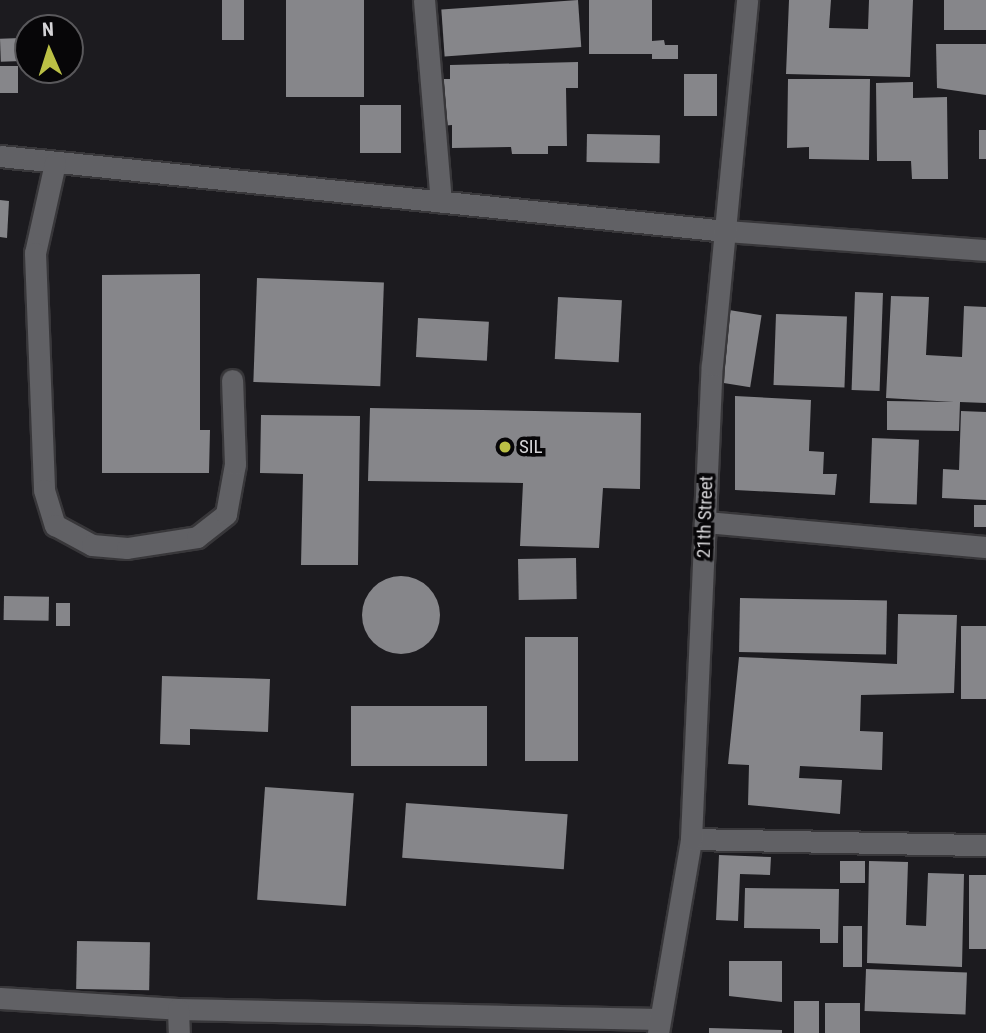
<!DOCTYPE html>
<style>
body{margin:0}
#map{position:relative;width:986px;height:1033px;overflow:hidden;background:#1c1b1f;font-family:"Roboto Condensed",sans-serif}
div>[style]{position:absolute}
.building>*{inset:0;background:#86868a;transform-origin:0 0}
.round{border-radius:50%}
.roads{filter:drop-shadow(2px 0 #38373a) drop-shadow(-2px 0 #38373a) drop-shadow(0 2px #38373a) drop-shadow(0 -2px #38373a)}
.street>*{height:21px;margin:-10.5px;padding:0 10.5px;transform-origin:10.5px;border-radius:10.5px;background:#616165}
.dots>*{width:19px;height:19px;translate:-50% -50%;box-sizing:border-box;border:4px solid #070608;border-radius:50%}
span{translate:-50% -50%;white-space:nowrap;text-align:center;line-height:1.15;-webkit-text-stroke:7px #070608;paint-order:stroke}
.poi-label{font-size:19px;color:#d5d4d7}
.left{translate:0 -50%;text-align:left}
.street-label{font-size:19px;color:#d5d4d7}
.north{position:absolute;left:14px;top:14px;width:70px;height:70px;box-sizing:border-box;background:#070608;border:2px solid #59585b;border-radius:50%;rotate:357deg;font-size:19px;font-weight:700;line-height:28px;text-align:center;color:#d5d4d7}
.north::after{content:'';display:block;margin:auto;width:24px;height:32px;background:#bbc045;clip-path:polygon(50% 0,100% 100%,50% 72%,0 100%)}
</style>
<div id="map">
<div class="building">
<i style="left:222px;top:0;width:22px;height:40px"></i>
<i style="left:286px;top:0;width:78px;height:97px"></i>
<i style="left:578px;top:0;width:47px;height:137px;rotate:86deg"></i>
<i style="left:589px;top:0;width:63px;height:54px"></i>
<i style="clip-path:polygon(789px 0,831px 0,829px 28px,868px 29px,869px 0,913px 0,910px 77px,786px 74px)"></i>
<i style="left:944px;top:0;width:42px;height:30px"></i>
<i style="left:21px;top:38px;width:23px;height:21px;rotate:88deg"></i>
<i style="clip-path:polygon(664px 40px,665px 45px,678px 45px,678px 59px,652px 59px,652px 41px)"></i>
<i style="clip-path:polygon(936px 44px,986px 44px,986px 95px,937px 88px)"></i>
<i style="clip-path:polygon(578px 62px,578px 88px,566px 88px,567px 146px,548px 146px,548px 154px,512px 154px,511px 147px,452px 148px,452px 125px,440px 126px,439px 79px,450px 79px,450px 65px)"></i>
<i style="left:0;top:66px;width:18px;height:27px"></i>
<i style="left:684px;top:74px;width:33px;height:42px"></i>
<i style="clip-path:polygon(788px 79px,870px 79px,869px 160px,809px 159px,809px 147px,787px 148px)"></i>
<i style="clip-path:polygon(913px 82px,913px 98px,947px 97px,948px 179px,912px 179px,911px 161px,877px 161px,876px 83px)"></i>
<i style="left:360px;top:105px;width:41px;height:48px"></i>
<i style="left:979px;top:130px;width:7px;height:29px"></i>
<i style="left:587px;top:134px;width:73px;height:28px;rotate:1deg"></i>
<i style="clip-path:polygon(0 200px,9px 201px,7px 238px,0 237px)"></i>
<i style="clip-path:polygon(200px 274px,200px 430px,210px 430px,209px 473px,102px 473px,102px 275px)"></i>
<i style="left:257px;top:278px;width:127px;height:104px;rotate:2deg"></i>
<i style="left:855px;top:292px;width:28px;height:98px;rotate:2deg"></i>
<i style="clip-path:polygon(891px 296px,929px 297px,926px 355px,962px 357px,964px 306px,986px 307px,986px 403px,960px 402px,959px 431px,887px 430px,887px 401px,954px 402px,886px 398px)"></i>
<i style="left:558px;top:297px;width:64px;height:62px;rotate:3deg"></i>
<i style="left:729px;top:310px;width:33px;height:73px;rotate:9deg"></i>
<i style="left:776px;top:314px;width:71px;height:71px;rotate:2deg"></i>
<i style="left:418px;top:318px;width:71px;height:39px;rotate:3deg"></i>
<i style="clip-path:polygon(735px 396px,811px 400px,809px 451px,824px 452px,823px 474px,837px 474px,835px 495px,735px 490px)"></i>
<i style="clip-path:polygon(370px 408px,641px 413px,640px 489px,603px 488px,599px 548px,520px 546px,523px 483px,368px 481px)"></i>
<i style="clip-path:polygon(961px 411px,986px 412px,986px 500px,942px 498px,943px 469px,959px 470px)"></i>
<i style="clip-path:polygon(261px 415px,360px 416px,358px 565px,301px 565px,303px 474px,260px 473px)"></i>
<i style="left:872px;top:438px;width:47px;height:65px;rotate:2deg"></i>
<i style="left:974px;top:505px;width:12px;height:22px"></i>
<i style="left:576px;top:558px;width:41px;height:58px;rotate:89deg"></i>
<i class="round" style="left:362px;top:576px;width:78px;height:78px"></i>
<i style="left:4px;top:596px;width:45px;height:24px;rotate:1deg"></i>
<i style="left:740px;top:598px;width:147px;height:54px;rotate:1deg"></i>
<i style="left:56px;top:603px;width:14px;height:23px"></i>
<i style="clip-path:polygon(898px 614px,957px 615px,954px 693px,861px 695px,860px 731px,883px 732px,882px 770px,800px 766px,799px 778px,842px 780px,840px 814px,748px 805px,749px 765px,728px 764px,739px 657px,897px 664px)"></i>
<i style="left:961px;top:626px;width:25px;height:73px"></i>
<i style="left:525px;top:637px;width:53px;height:124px"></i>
<i style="clip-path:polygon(162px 676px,270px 679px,268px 732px,190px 729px,190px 745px,160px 744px)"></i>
<i style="left:351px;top:706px;width:136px;height:60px"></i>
<i style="left:265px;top:787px;width:89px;height:113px;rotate:4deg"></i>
<i style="left:406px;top:803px;width:162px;height:55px;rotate:4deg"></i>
<i style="clip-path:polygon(719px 855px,771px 857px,770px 875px,740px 874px,738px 921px,716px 920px)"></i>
<i style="left:840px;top:861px;width:25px;height:22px"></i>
<i style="clip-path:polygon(869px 861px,908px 862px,906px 925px,926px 926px,928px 873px,964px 874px,962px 967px,867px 963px)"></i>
<i style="left:969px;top:875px;width:17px;height:74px"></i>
<i style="clip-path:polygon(745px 888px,839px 889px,838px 943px,820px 943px,820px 929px,744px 928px)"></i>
<i style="left:843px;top:926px;width:19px;height:41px"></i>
<i style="left:77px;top:941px;width:73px;height:48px;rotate:1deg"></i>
<i style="clip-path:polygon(729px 961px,782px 961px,782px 1002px,729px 996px)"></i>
<i style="left:866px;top:969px;width:101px;height:42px;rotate:2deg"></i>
<i style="left:819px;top:1001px;width:32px;height:25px;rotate:90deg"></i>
<i style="left:860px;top:1003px;width:30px;height:35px;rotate:90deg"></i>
<i style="clip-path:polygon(709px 1028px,782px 1030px,782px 1033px,709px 1033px)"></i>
</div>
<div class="roads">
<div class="street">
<i style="left:424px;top:0;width:202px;rotate:85.2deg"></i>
<i style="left:0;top:156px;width:730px;rotate:5.9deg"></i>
<i style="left:726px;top:231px;width:261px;rotate:4.2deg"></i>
<i style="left:55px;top:163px;width:92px;rotate:102.5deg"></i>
<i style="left:35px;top:253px;width:237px;rotate:87.8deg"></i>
<i style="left:44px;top:490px;width:37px;rotate:73deg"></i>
<i style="left:55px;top:525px;width:42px;rotate:28.4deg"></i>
<i style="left:92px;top:545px;width:35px;rotate:5deg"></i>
<i style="left:127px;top:548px;width:71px;rotate:-8.9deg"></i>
<i style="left:197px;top:537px;width:37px;rotate:-38deg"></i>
<i style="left:226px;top:514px;width:51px;rotate:-79.8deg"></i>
<i style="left:235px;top:464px;width:84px;rotate:-92deg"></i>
<i style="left:705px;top:522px;width:282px;rotate:5.1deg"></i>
<i style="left:691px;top:839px;width:295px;rotate:1.2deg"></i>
<i style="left:0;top:998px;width:178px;rotate:3.5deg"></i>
<i style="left:178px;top:1009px;width:482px;rotate:1.2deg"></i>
<i style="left:178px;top:1009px;width:24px;rotate:88deg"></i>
<i style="left:658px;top:1033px;width:197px;rotate:-80.3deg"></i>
<i style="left:691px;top:839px;width:474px;rotate:-87.5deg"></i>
<i style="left:712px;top:365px;width:367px;rotate:-84.5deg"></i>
</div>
</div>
<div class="dots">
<i style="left:505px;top:447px;background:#bbc045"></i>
</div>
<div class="poi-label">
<span class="left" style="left:519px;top:447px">SIL</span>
</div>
<div class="street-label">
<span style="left:705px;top:517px;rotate:-88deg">21th Street</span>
</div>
<div class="north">N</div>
</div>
